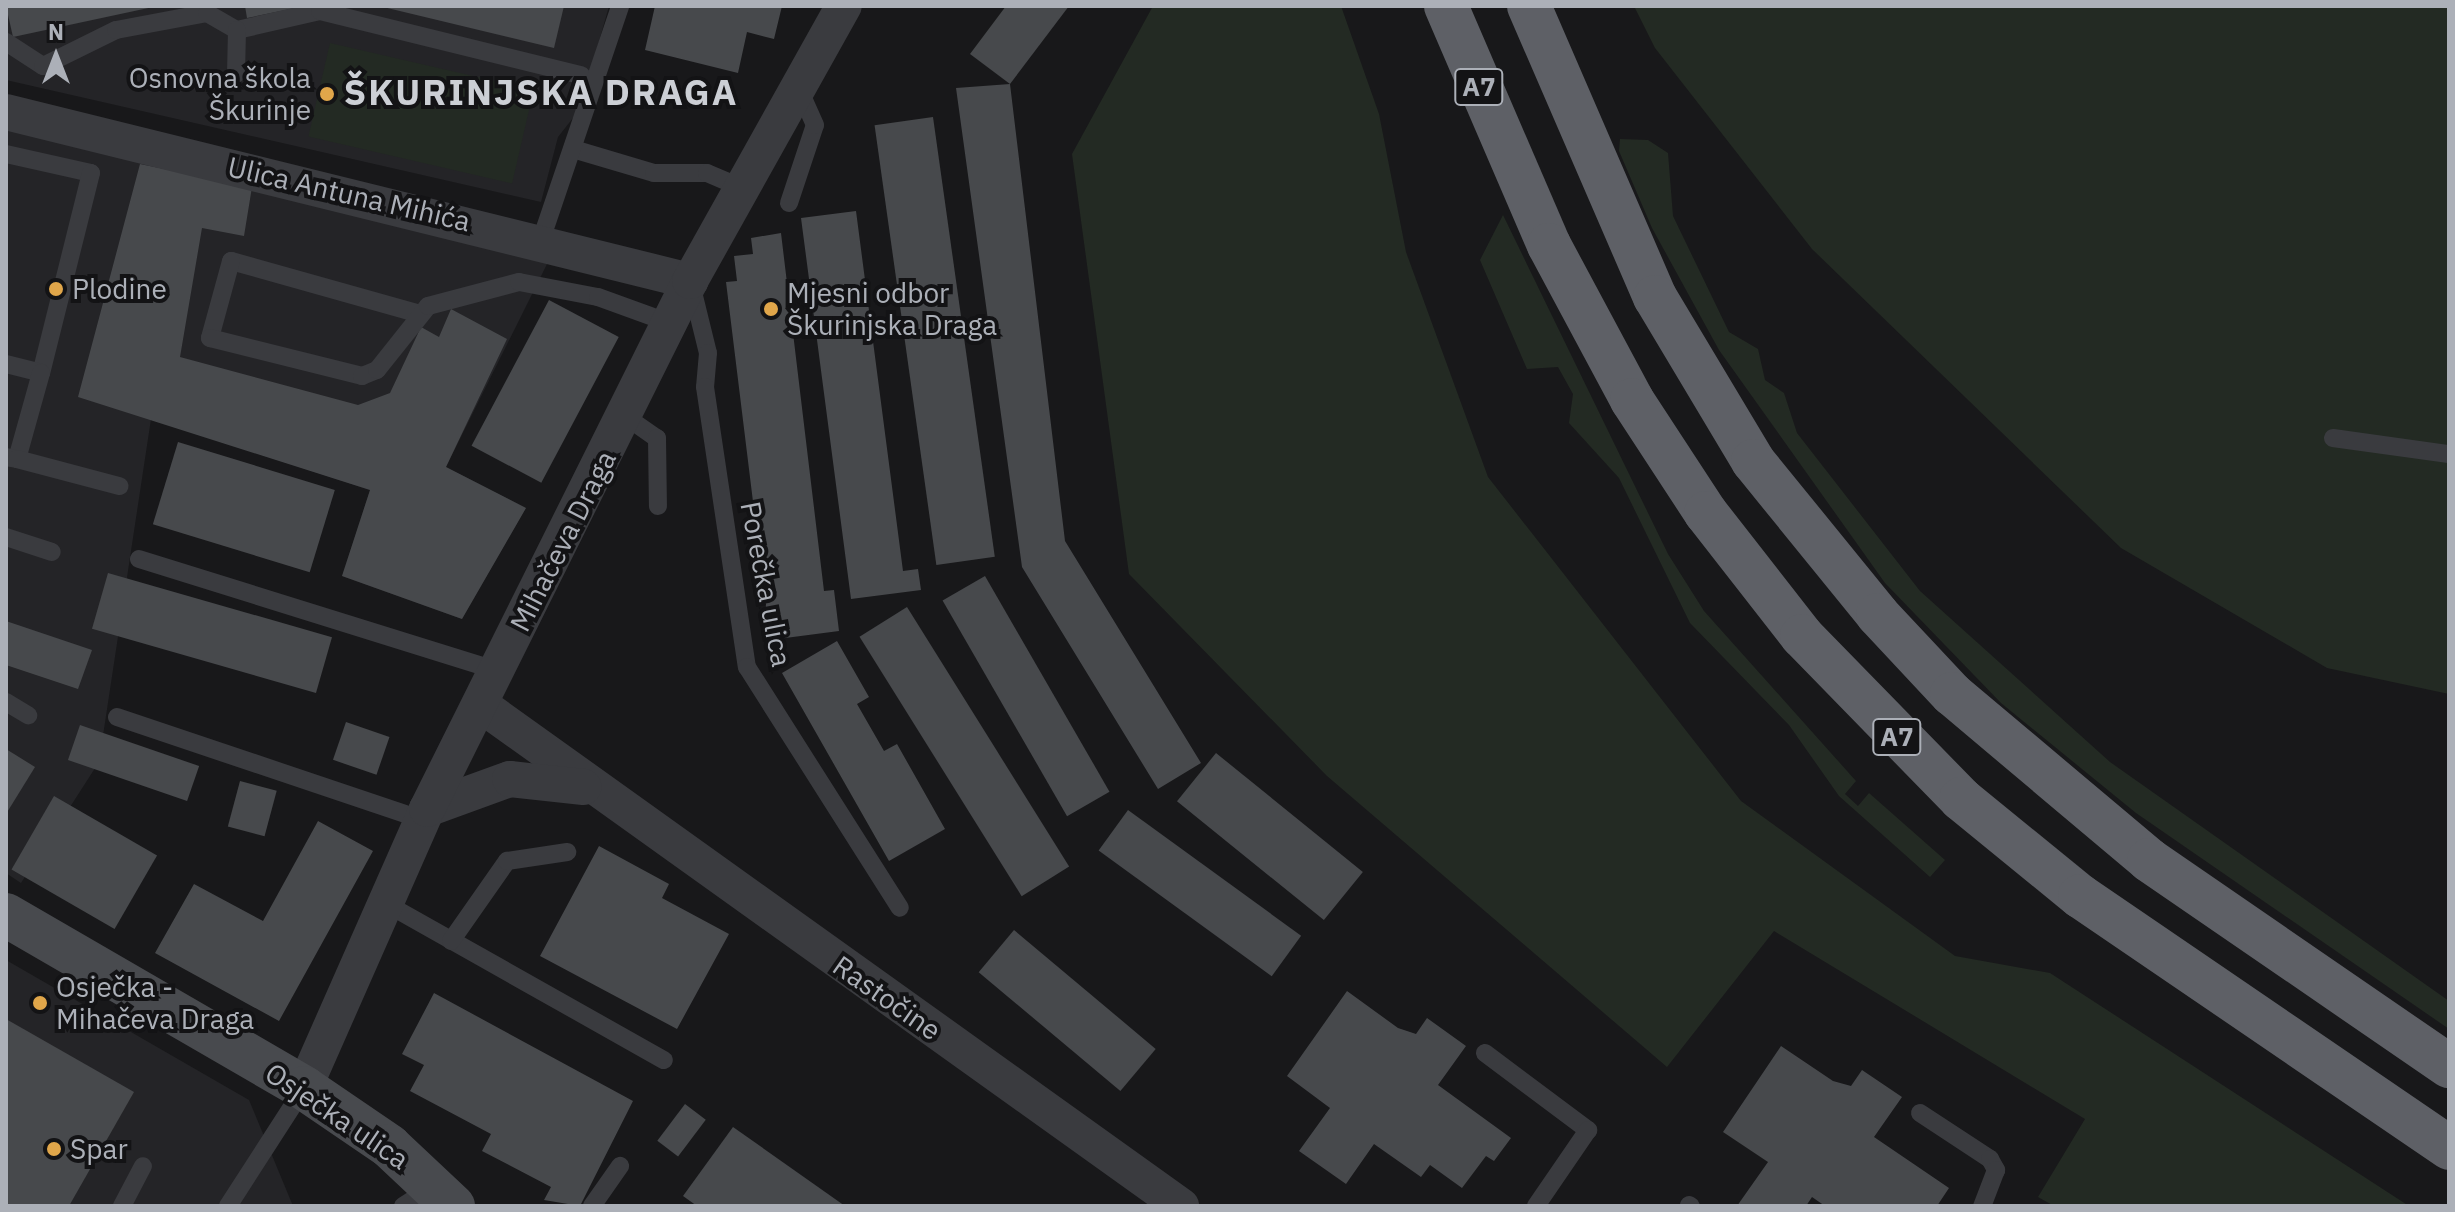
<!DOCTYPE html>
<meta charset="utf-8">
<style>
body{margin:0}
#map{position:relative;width:2455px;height:1212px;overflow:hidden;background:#18181a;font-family:"IBM Plex Sans",sans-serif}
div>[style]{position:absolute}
.built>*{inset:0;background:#242427}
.green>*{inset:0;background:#232a23;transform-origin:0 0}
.building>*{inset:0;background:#47494c;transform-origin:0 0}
.service>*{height:18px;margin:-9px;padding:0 9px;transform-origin:9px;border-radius:9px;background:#3a3b3f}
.minor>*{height:36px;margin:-18px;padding:0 18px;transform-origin:18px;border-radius:18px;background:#3a3b3f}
.secondary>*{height:44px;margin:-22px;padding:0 22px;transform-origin:22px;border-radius:22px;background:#484a4e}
.trunk>*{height:44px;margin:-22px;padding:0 22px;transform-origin:22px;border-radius:22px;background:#5e6066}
.dots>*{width:22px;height:22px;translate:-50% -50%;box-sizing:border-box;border:4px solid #131315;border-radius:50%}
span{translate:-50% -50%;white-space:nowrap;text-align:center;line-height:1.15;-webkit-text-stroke:8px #131315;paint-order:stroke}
.shield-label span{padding:2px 6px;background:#131315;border:2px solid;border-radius:6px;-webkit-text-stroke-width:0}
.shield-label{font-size:26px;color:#acb0b8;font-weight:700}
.poi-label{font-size:28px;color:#acb0b8}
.right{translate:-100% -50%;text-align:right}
.left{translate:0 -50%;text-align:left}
.street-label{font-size:28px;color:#acb0b8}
.district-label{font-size:36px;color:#cccfd5;font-weight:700;letter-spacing:2px}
.frame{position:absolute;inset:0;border:8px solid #acb0b8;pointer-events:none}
.north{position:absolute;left:16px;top:16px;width:80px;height:80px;-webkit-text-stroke:6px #131315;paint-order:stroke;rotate:0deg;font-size:22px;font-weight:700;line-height:32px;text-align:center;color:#acb0b8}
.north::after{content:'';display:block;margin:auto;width:28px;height:36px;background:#acb0b8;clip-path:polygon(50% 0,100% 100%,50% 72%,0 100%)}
</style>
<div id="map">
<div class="built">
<i style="clip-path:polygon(6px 6px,609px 6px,580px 109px,558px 137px,541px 202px,6px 80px)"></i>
<i style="clip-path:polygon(6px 127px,548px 262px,446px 467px,526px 508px,462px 619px,342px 576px,370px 490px,151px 419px,99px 762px,21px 883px,6px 873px)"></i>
<i style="clip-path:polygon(6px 960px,249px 1100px,293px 1206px,6px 1206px)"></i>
</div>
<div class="green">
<i style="clip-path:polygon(1153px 6px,1341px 6px,1379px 114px,1406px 252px,1488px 477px,1741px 801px,1955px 956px,2050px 973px,2409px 1206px,2054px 1206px,2038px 1197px,2085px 1119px,1774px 931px,1667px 1067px,1327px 776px,1129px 574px,1072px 154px)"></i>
<i style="clip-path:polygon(1634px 6px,2449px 6px,2449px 694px,2327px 668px,2121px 548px,1812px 249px,1655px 48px)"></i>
<i style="left:330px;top:43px;width:209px;height:96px;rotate:13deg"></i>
<i style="clip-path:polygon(1620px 139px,1648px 140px,1668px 153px,1673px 216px,1729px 332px,1758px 349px,1765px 380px,1784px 393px,1797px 433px,1920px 591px,2110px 762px,2449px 1001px,2449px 1029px,2136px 813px,2001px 703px,1885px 583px,1719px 350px,1652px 228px,1619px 151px)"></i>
<i style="clip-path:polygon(1503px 215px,1668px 554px,1704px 611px,1856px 781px,1845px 794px,1858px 806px,1869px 793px,1945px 860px,1930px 877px,1839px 796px,1789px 725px,1690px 623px,1619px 478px,1569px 423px,1573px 394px,1558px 367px,1527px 369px,1480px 260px)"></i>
</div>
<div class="building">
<i style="clip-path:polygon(6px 6px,153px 6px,153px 7px,13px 37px)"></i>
<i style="clip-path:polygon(245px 6px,299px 6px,300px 7px,247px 18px)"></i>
<i style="clip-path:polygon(379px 6px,564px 6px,554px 48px)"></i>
<i style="clip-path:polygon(655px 6px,782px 6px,774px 39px,747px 32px,738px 73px,645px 50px)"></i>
<i style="clip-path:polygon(1006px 6px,1069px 6px,1010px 84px,970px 54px)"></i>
<i style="clip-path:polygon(1010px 84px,1065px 541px,1201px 763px,1158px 789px,1022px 567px,956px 88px)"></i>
<i style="left:933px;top:117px;width:444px;height:59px;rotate:82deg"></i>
<i style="clip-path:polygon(140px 164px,252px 187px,244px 236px,202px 228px,180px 357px,358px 405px,390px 393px,421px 327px,439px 337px,451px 309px,507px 339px,446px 467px,526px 508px,462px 619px,342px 576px,370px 490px,78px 397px)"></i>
<i style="clip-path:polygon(856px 211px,903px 571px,918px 569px,921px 590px,851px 599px,801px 218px)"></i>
<i style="clip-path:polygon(781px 233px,824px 591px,834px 590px,839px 631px,770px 640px,726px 282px,737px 281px,734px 256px,753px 254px,751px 238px)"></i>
<i style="left:549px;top:300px;width:79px;height:165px;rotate:28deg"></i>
<i style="left:178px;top:442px;width:164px;height:86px;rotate:17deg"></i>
<i style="left:108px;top:573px;width:233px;height:58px;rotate:16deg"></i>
<i style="left:985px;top:576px;width:249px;height:49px;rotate:60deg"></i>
<i style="left:907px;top:607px;width:306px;height:56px;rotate:58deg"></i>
<i style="clip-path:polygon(6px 621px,92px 650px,78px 689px,6px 665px)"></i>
<i style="clip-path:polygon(837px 641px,869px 697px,857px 704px,884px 751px,897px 744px,945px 829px,889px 861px,782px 673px)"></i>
<i style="left:346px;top:722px;width:46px;height:40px;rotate:19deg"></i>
<i style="left:80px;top:725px;width:126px;height:37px;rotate:19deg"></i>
<i style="clip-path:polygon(6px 749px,35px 767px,6px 814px)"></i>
<i style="left:1216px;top:753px;width:189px;height:62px;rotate:39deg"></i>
<i style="left:240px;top:781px;width:38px;height:47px;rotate:15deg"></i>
<i style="left:54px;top:796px;width:119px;height:85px;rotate:30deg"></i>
<i style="left:1128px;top:810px;width:214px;height:50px;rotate:36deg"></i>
<i style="clip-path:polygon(318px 821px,373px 851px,279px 1021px,155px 953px,194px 884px,263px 921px)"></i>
<i style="clip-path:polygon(599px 846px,669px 884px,662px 898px,729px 934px,677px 1029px,540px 956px)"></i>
<i style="left:1014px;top:930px;width:185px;height:55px;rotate:40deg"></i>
<i style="clip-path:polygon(1347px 991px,1398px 1028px,1416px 1034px,1427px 1018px,1466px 1046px,1438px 1085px,1511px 1138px,1494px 1161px,1486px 1156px,1462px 1188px,1430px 1165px,1421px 1177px,1374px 1144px,1346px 1184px,1299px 1151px,1330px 1108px,1287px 1076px)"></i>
<i style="clip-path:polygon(434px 993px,633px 1101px,580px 1206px,544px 1200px,551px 1187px,482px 1151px,491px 1134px,410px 1091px,424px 1065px,402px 1054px)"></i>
<i style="clip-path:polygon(6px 1019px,134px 1092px,69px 1206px,6px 1206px)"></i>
<i style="clip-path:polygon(1781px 1046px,1833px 1081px,1851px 1086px,1862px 1070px,1902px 1097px,1874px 1137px,1949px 1188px,1937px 1206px,1825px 1206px,1812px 1197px,1806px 1206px,1737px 1206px,1768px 1162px,1723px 1132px)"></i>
<i style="left:685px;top:1104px;width:26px;height:46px;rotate:37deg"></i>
<i style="clip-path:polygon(733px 1127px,845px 1206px,697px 1206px,683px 1196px)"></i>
</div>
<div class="service">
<i style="left:237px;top:30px;width:85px;rotate:-12.9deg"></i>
<i style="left:320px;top:11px;width:269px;rotate:13.8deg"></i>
<i style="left:6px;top:42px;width:44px;rotate:33deg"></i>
<i style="left:43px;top:66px;width:81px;rotate:-26.3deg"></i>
<i style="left:116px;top:30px;width:93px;rotate:-10.6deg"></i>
<i style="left:207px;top:13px;width:34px;rotate:30deg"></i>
<i style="left:237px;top:30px;width:44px;rotate:91.3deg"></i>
<i style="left:573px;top:149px;width:84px;rotate:16.5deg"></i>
<i style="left:654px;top:173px;width:53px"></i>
<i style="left:707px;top:173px;width:38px;rotate:23deg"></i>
<i style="left:6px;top:154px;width:87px;rotate:12.6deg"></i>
<i style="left:91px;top:173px;width:206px;rotate:104deg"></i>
<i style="left:789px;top:203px;width:82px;rotate:-71.6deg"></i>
<i style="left:815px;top:125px;width:39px;rotate:-114deg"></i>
<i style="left:541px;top:240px;width:247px;rotate:-71.3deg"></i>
<i style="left:691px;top:284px;width:71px;rotate:76.2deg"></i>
<i style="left:708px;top:353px;width:34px;rotate:95deg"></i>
<i style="left:705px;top:387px;width:283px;rotate:81.5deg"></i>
<i style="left:747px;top:667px;width:285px;rotate:57.6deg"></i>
<i style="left:420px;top:314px;width:196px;rotate:-164.3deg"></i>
<i style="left:231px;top:261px;width:80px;rotate:105.3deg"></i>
<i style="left:210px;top:338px;width:157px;rotate:14deg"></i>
<i style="left:362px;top:376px;width:16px;rotate:-22deg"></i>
<i style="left:377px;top:370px;width:82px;rotate:-51.4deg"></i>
<i style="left:428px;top:306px;width:94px;rotate:-14.8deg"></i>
<i style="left:519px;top:282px;width:80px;rotate:10.8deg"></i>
<i style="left:598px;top:297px;width:77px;rotate:19.9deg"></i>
<i style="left:6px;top:364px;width:36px;rotate:14deg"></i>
<i style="left:41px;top:373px;width:89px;rotate:105.6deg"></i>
<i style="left:17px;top:459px;width:11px;rotate:-170deg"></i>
<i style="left:625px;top:416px;width:39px;rotate:35deg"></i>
<i style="left:657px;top:438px;width:68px;rotate:89.2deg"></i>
<i style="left:2333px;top:438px;width:117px;rotate:7.9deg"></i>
<i style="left:17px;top:459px;width:106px;rotate:14.8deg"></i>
<i style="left:6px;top:537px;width:48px;rotate:18.1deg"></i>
<i style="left:139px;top:559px;width:376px;rotate:17.3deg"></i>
<i style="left:6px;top:702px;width:26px;rotate:31deg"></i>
<i style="left:117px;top:717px;width:323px;rotate:18.6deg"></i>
<i style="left:385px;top:903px;width:320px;rotate:29.4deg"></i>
<i style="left:451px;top:941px;width:98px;rotate:-55deg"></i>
<i style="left:507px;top:861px;width:61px;rotate:-8.5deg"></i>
<i style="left:1485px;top:1053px;width:129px;rotate:36.8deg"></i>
<i style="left:1588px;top:1130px;width:92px;rotate:124.4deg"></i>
<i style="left:1920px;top:1113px;width:84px;rotate:33.3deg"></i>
<i style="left:1990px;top:1159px;width:13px;rotate:61deg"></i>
<i style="left:1996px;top:1170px;width:39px;rotate:111deg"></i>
<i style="left:1689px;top:1205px;width:2px;rotate:27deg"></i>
<i style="left:122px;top:1206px;width:45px;rotate:-62.3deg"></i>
<i style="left:228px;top:1206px;width:140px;rotate:-57.2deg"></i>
<i style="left:403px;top:1206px;width:35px;rotate:-33deg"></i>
<i style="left:592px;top:1206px;width:49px;rotate:-55deg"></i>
</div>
<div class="minor">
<i style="left:6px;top:112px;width:705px;rotate:13.88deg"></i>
<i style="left:481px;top:705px;width:861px;rotate:35.59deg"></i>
<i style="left:427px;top:809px;width:88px;rotate:-19.9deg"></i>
<i style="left:510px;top:779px;width:74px;rotate:6.2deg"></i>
<i style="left:304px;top:1088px;width:305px;rotate:-66.2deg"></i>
<i style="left:427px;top:809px;width:590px;rotate:-63.52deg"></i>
<i style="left:690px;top:281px;width:315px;rotate:-60.8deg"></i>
</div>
<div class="secondary">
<i style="left:6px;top:915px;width:345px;rotate:30.1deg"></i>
<i style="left:304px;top:1088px;width:103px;rotate:34.3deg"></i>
<i style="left:389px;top:1146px;width:88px;rotate:43.2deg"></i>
</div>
<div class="trunk">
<i style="left:1446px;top:6px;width:260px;rotate:66.7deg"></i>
<i style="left:1549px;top:245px;width:176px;rotate:61.8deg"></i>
<i style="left:1632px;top:400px;width:135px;rotate:56.8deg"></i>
<i style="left:1706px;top:513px;width:156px;rotate:52deg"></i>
<i style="left:1802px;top:636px;width:228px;rotate:45.7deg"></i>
<i style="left:1961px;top:799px;width:154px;rotate:39.2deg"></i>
<i style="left:2080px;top:896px;width:447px;rotate:34.3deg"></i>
<i style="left:1529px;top:6px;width:317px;rotate:66.6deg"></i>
<i style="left:1655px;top:297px;width:191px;rotate:59.1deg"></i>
<i style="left:1753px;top:461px;width:198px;rotate:50.9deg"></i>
<i style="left:1878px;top:615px;width:108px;rotate:46.9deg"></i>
<i style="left:1952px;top:694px;width:258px;rotate:40.1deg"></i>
<i style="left:2149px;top:860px;width:364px;rotate:34.5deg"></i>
</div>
<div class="dots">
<i style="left:327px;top:94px;background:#e0a64a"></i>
<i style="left:56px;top:289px;background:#e0a64a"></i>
<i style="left:771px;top:309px;background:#e0a64a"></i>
<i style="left:40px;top:1003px;background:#e0a64a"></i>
<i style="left:54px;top:1149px;background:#e0a64a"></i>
</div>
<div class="shield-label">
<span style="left:1479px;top:87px">A7</span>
<span style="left:1897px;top:737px">A7</span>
</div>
<div class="poi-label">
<span class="right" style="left:311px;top:94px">Osnovna škola<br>Škurinje</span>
<span class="left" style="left:72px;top:289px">Plodine</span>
<span class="left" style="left:787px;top:309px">Mjesni odbor<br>Škurinjska Draga</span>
<span class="left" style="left:56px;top:1003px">Osječka -<br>Mihačeva Draga</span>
<span class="left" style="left:70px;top:1149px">Spar</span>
</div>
<div class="street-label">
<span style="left:349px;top:194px;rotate:13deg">Ulica Antuna Mihića</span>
<span style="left:563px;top:541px;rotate:-63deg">Mihačeva Draga</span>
<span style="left:766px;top:584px;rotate:79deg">Porečka ulica</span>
<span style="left:887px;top:998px;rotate:35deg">Rastočine</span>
<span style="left:337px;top:1116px;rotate:34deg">Osječka ulica</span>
</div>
<div class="district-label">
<span style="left:541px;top:92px">ŠKURINJSKA DRAGA</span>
</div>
<div class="frame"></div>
<div class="north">N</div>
</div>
